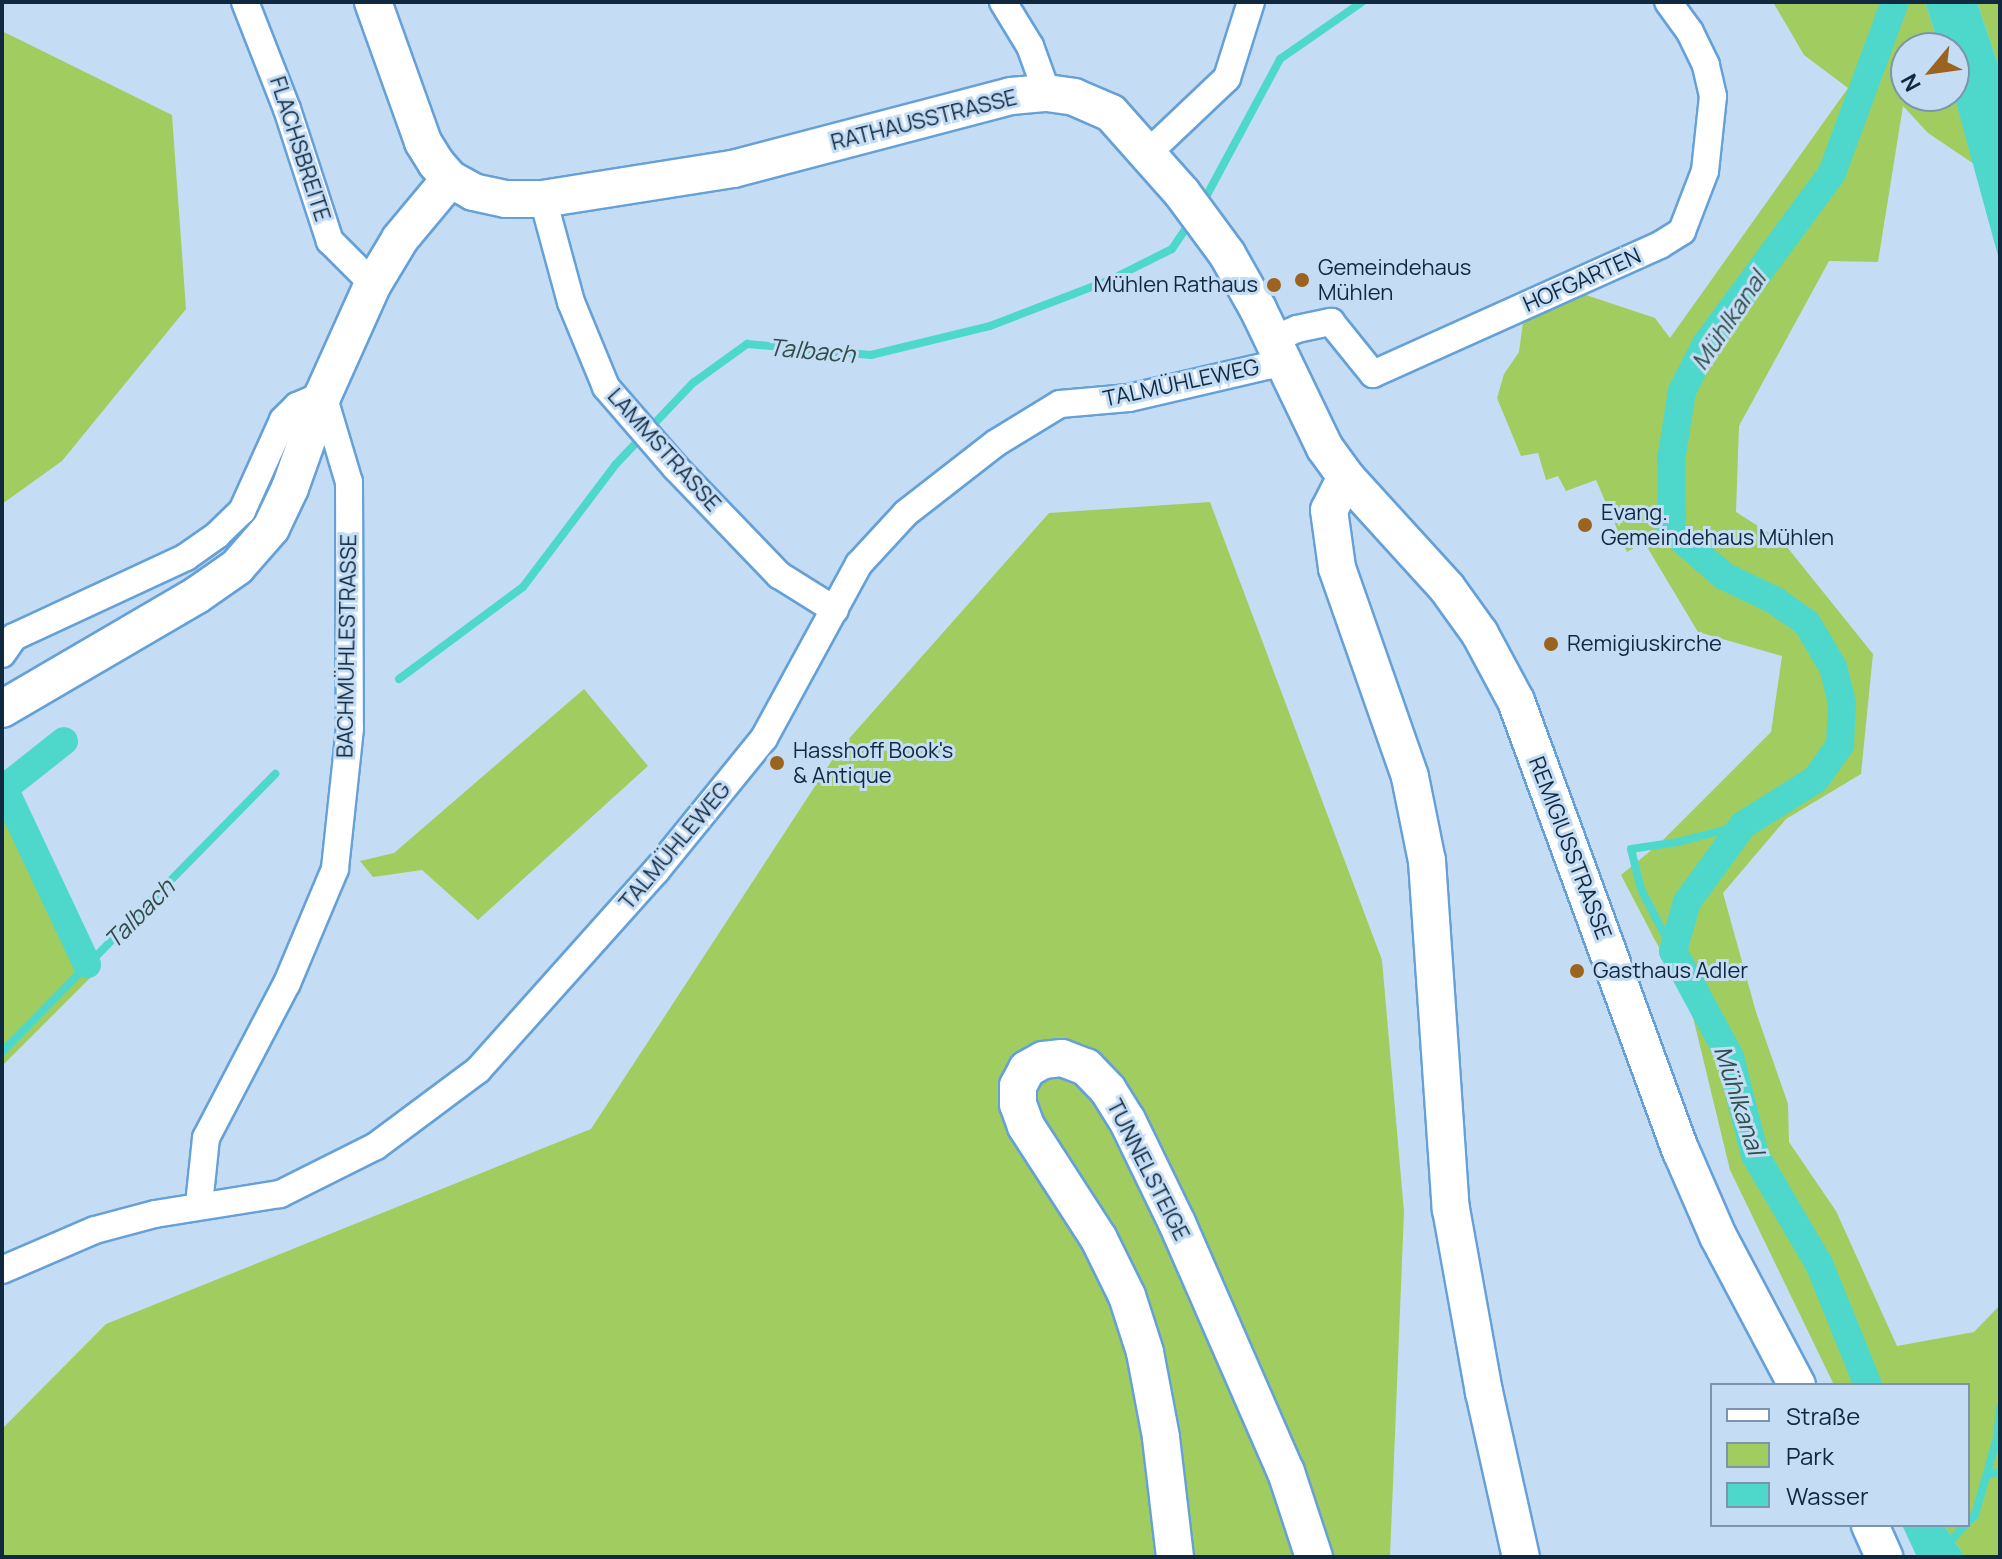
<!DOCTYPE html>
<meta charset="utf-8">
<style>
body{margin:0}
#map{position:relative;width:2002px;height:1559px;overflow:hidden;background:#c5ddf4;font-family:Manrope,sans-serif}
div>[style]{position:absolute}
.green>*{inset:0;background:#a1cc60}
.water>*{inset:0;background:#4ed8cc}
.stream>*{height:8px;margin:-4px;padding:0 4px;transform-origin:4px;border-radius:4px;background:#4ed8cc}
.canal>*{height:28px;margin:-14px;padding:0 14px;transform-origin:14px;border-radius:14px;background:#4ed8cc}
.roads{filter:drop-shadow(2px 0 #65a1d8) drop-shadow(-2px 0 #65a1d8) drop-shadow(0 2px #65a1d8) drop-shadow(0 -2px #65a1d8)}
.street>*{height:26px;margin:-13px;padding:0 13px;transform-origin:13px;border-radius:13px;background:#fff}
.secondary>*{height:36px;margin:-18px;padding:0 18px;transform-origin:18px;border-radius:18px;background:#fff}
.dots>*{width:22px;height:22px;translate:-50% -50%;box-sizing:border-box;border:4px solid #c5ddf4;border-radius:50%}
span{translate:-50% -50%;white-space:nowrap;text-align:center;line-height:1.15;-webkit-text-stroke:6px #c5ddf4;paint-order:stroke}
.street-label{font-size:22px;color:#10293f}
.poi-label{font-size:22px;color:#10293f}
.left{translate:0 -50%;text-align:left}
.right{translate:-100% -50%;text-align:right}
.water-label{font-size:24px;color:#304d4a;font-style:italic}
.frame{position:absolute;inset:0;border:4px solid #10293f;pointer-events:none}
.legend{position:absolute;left:1710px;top:1383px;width:260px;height:144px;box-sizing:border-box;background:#c5ddf4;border:2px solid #7d95ac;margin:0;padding:10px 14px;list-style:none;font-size:24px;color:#10293f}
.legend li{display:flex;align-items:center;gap:16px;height:40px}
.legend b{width:40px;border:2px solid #7d95ac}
.north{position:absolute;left:1890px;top:32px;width:80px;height:80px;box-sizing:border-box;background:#c5ddf4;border:2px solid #7d95ac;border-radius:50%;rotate:241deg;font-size:22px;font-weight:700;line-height:32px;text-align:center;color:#10293f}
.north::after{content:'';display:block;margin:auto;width:28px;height:36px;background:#9b631e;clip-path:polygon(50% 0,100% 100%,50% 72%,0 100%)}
</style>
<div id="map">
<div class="green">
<i style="clip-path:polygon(1773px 2px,1925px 2px,1940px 48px,1906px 48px,1906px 96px,1954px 95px,1974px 164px,1928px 133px,1903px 106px,1878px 262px,1829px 261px,1739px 426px,1736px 512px,1783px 542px,1873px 654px,1861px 774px,1786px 819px,1723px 893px,1756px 1012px,1788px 1104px,1789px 1142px,1836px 1211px,1897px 1346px,1974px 1332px,2000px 1305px,2000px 1557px,1965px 1557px,1944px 1525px,1968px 1525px,1968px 1385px,1834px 1385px,1730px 1170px,1691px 1009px,1621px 875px,1660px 843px,1771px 732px,1782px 656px,1698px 632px,1644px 542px,1627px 552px,1596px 480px,1566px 491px,1558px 476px,1546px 480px,1538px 453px,1521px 456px,1497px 398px,1504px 374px,1519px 352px,1523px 322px,1580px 293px,1655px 318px,1670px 338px,1848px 88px,1804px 55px)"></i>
<i style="clip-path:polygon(1977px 2px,2000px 2px,2000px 70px)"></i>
<i style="clip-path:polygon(2px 31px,172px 115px,186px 309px,62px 461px,2px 504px)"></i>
<i style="clip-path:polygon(1210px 502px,1382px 960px,1404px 1212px,1390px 1557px,2px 1557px,2px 1429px,106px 1324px,591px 1129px,838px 751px,1049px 513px)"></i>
<i style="clip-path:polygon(584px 689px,648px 766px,478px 920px,422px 870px,373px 877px,360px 861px,394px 853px)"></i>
<i style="clip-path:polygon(2px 805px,96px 972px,2px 1066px)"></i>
</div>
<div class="water">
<i style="clip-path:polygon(1925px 2px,1977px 2px,2000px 70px,2000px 263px,1954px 95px,1954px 48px,1940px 48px)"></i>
<i style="clip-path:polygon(1902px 1525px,1944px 1525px,1965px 1557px,1917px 1557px)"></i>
</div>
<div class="stream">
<i style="left:1201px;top:206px;width:167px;rotate:-61.7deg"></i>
<i style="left:1280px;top:59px;width:100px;rotate:-34.8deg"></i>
<i style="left:399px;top:679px;width:154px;rotate:-36.6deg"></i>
<i style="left:523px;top:587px;width:154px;rotate:-52.9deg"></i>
<i style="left:616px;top:464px;width:112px;rotate:-46.5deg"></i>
<i style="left:693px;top:383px;width:67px;rotate:-35.8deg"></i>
<i style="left:747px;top:344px;width:124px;rotate:5.1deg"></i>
<i style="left:871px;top:355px;width:122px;rotate:-13.7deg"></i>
<i style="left:990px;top:326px;width:129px;rotate:-21deg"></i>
<i style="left:1110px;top:280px;width:69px;rotate:-26.6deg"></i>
<i style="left:1172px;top:249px;width:34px;rotate:-56deg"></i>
<i style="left:1673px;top:951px;width:70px;rotate:-117.3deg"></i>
<i style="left:1641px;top:889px;width:41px;rotate:-104deg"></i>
<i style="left:1631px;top:849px;width:48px;rotate:-8.5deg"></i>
<i style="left:1678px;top:842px;width:67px;rotate:-14.7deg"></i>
<i style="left:2px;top:1052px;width:390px;rotate:-45.5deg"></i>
<i style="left:1987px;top:1474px;width:13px;rotate:-9deg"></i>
<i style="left:1968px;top:1522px;width:10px;rotate:-45deg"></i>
<i style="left:1975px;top:1515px;width:81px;rotate:-74.2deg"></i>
<i style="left:1997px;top:1437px;width:30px;rotate:-84deg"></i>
<i style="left:1936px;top:1557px;width:43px;rotate:-47.8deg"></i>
</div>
<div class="canal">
<i style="left:4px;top:788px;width:195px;rotate:64.8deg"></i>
<i style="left:2px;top:790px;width:79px;rotate:-38.3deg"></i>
<i style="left:1868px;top:1385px;width:131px;rotate:-112deg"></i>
<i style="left:1819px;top:1264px;width:126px;rotate:-120.4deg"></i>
<i style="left:1755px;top:1155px;width:101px;rotate:-104.3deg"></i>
<i style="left:1730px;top:1057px;width:120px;rotate:-118.3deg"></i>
<i style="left:1673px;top:951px;width:51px;rotate:-74.1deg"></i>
<i style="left:1687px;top:902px;width:95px;rotate:-54deg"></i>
<i style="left:1743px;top:825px;width:86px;rotate:-32.2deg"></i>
<i style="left:1816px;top:779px;width:42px;rotate:-54.8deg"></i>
<i style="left:1840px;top:745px;width:42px;rotate:-87.3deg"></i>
<i style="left:1842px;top:703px;width:37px;rotate:-104deg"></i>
<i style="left:1833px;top:667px;width:51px;rotate:-120.6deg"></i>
<i style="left:1807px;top:623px;width:38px;rotate:-145deg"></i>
<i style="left:1776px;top:601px;width:58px;rotate:-154.3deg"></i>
<i style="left:1724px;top:576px;width:69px;rotate:-139.1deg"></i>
<i style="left:1672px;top:531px;width:71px;rotate:-90.8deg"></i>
<i style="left:1671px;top:460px;width:70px;rotate:-80.9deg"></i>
<i style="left:1682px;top:391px;width:53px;rotate:-62.9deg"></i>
<i style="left:1706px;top:344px;width:212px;rotate:-53.6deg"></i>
<i style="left:1832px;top:173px;width:182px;rotate:-69.8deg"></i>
</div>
<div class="roads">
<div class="street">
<i style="left:245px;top:2px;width:115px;rotate:68.6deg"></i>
<i style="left:287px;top:109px;width:139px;rotate:72deg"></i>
<i style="left:330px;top:241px;width:61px;rotate:45deg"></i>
<i style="left:1003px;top:2px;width:52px;rotate:58.5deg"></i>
<i style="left:1030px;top:46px;width:50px;rotate:70.1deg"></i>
<i style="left:1148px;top:153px;width:109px;rotate:-43.5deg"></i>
<i style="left:1227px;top:78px;width:80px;rotate:-72.5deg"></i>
<i style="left:543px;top:199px;width:107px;rotate:74.8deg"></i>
<i style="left:571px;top:302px;width:92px;rotate:67.6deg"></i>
<i style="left:606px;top:387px;width:107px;rotate:49.2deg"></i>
<i style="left:676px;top:468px;width:149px;rotate:46.1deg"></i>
<i style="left:779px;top:575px;width:66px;rotate:32deg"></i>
<i style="left:1272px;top:340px;width:27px;rotate:-24deg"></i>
<i style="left:1297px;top:329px;width:35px;rotate:-12deg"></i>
<i style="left:1331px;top:322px;width:67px;rotate:51.1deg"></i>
<i style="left:1373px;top:374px;width:315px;rotate:-24.2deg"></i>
<i style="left:1660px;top:245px;width:26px;rotate:-32deg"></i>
<i style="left:1682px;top:231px;width:64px;rotate:-69deg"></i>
<i style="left:1705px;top:171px;width:75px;rotate:-83.9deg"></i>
<i style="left:1713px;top:96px;width:32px;rotate:-103deg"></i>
<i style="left:1706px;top:65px;width:37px;rotate:-116deg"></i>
<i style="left:1690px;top:32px;width:37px;rotate:-126deg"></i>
<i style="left:2px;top:654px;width:21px;rotate:-55deg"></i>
<i style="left:14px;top:637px;width:190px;rotate:-24.9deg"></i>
<i style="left:186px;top:557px;width:38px;rotate:-35deg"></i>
<i style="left:217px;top:535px;width:35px;rotate:-44deg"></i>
<i style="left:242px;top:511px;width:100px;rotate:-65.7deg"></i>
<i style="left:283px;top:420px;width:20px;rotate:-45deg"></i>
<i style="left:297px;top:406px;width:28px;rotate:-23deg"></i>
<i style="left:323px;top:395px;width:91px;rotate:73.4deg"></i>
<i style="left:349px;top:482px;width:246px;rotate:89.8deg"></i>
<i style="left:350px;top:728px;width:142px;rotate:96.1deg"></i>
<i style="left:335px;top:869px;width:124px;rotate:112.8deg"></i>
<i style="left:287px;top:983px;width:175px;rotate:117.6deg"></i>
<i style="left:206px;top:1138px;width:67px;rotate:96deg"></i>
<i style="left:2px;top:1270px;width:101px;rotate:-23.3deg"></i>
<i style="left:95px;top:1230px;width:62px;rotate:-14.9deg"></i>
<i style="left:155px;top:1214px;width:127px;rotate:-9.1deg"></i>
<i style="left:280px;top:1194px;width:107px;rotate:-26.6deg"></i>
<i style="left:376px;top:1146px;width:127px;rotate:-36.7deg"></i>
<i style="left:478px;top:1070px;width:267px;rotate:-48.2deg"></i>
<i style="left:656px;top:871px;width:171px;rotate:-50.9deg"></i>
<i style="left:764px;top:738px;width:198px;rotate:-61.4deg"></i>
<i style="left:859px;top:564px;width:69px;rotate:-47.3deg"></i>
<i style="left:906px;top:513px;width:114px;rotate:-37.9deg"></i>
<i style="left:996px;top:443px;width:75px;rotate:-31.4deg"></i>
<i style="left:1060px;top:404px;width:69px;rotate:-5deg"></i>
<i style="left:1129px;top:398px;width:142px;rotate:-13.1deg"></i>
<i style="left:1267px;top:366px;width:17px;rotate:-25deg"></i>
</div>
<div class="secondary">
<i style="left:373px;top:2px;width:149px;rotate:70.3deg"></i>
<i style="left:423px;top:142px;width:25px;rotate:58deg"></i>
<i style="left:436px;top:163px;width:21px;rotate:49deg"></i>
<i style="left:450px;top:179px;width:26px;rotate:29deg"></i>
<i style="left:473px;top:192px;width:34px;rotate:12deg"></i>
<i style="left:506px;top:199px;width:37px"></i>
<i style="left:543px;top:199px;width:192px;rotate:-9deg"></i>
<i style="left:733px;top:169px;width:287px;rotate:-14.7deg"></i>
<i style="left:1011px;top:96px;width:36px;rotate:-5deg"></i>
<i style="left:1047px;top:93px;width:27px;rotate:8deg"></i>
<i style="left:1074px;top:97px;width:40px;rotate:23.4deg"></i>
<i style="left:1111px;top:113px;width:107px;rotate:48.4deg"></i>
<i style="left:1182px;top:193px;width:76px;rotate:53.6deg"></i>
<i style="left:1227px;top:254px;width:63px;rotate:60.6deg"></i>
<i style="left:1258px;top:309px;width:154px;rotate:64.3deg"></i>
<i style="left:1325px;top:448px;width:36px;rotate:54deg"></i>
<i style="left:1346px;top:477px;width:150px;rotate:47.7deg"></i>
<i style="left:1447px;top:588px;width:57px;rotate:54.3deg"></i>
<i style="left:1480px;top:634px;width:76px;rotate:61.8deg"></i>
<i style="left:1516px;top:701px;width:479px;rotate:69.9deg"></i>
<i style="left:1681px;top:1151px;width:93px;rotate:66.5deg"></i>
<i style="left:1718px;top:1236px;width:169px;rotate:62.1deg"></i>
<i style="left:1346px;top:477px;width:37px;rotate:117deg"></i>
<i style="left:1329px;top:510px;width:59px;rotate:82.1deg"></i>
<i style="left:1337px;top:568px;width:221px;rotate:70.7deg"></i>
<i style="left:1410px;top:777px;width:86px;rotate:78.6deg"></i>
<i style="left:1427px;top:861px;width:349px;rotate:86.1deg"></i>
<i style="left:1451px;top:1209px;width:186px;rotate:79.8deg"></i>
<i style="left:1484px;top:1392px;width:169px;rotate:77.4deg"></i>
<i style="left:2px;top:709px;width:226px;rotate:-30.3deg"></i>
<i style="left:197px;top:595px;width:49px;rotate:-35deg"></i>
<i style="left:237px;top:567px;width:52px;rotate:-48.9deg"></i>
<i style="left:271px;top:528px;width:44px;rotate:-64.6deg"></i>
<i style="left:290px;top:488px;width:99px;rotate:-70.5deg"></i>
<i style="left:323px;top:395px;width:122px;rotate:-65.8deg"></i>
<i style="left:373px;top:284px;width:52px;rotate:-59deg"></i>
<i style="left:400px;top:239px;width:78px;rotate:-50.2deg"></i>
<i style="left:1870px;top:1525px;width:35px;rotate:66deg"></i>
<i style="left:1175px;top:1557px;width:121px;rotate:-96.7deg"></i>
<i style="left:1161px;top:1437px;width:86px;rotate:-100.7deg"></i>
<i style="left:1145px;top:1352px;width:59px;rotate:-107.8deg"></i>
<i style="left:1127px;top:1296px;width:64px;rotate:-116.2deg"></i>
<i style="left:1099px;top:1239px;width:135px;rotate:-122.9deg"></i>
<i style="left:1026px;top:1126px;width:23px;rotate:-110deg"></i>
<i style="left:1018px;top:1104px;width:18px;rotate:-90deg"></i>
<i style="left:1018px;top:1086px;width:19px;rotate:-62deg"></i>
<i style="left:1027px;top:1069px;width:18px;rotate:-29deg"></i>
<i style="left:1043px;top:1060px;width:19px;rotate:-6deg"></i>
<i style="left:1062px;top:1058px;width:26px;rotate:21deg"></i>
<i style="left:1086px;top:1067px;width:32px;rotate:46deg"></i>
<i style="left:1108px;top:1090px;width:36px;rotate:58deg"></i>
<i style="left:1127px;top:1120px;width:114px;rotate:64.1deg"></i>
<i style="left:1177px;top:1223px;width:272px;rotate:66.4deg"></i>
<i style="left:1286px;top:1472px;width:89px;rotate:71.8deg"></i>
</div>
</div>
<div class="dots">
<i style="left:1302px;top:280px;background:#9b631e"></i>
<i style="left:1274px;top:285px;background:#9b631e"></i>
<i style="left:1585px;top:525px;background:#9b631e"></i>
<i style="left:1551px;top:644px;background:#9b631e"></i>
<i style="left:777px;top:763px;background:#9b631e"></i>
<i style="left:1577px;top:971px;background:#9b631e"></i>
</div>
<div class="street-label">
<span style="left:924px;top:120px;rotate:-14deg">RATHAUSSTRASSE</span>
<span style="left:300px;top:149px;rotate:72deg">FLACHSBREITE</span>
<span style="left:1582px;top:280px;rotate:-24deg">HOFGARTEN</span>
<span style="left:1181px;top:383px;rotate:-12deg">TALMÜHLEWEG</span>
<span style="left:664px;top:450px;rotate:48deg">LAMMSTRASSE</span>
<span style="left:347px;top:646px;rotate:-89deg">BACHMÜHLESTRASSE</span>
<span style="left:675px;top:846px;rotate:-50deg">TALMÜHLEWEG</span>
<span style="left:1570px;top:848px;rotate:69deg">REMIGIUSSTRASSE</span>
<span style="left:1148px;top:1170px;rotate:63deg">TUNNELSTEIGE</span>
</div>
<div class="poi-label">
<span class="left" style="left:1318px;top:280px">Gemeindehaus<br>Mühlen</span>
<span class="right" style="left:1258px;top:285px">Mühlen Rathaus</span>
<span class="left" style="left:1601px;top:525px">Evang.<br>Gemeindehaus Mühlen</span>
<span class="left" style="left:1567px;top:644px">Remigiuskirche</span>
<span class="left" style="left:793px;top:763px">Hasshoff Book's<br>&amp; Antique</span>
<span class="left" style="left:1593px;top:971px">Gasthaus Adler</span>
</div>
<div class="water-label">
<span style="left:1728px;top:320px;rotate:-56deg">Mühlkanal</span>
<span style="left:812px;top:350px;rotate:5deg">Talbach</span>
<span style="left:139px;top:913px;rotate:-45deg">Talbach</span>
<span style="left:1740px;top:1100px;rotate:72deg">Mühlkanal</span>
</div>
<div class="frame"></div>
<ul class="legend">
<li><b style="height:10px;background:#fff"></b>Straße</li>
<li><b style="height:22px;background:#a1cc60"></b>Park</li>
<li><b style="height:22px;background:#4ed8cc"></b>Wasser</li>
</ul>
<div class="north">N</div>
</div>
